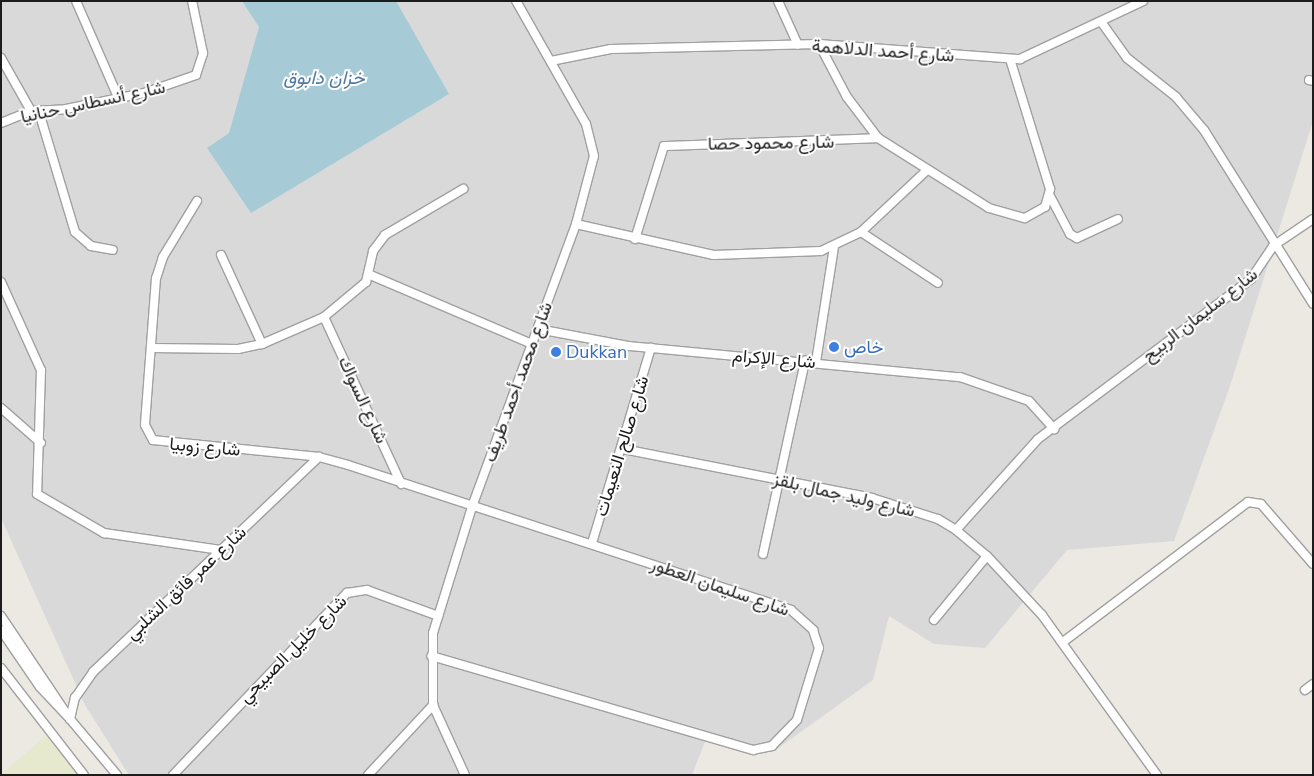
<!DOCTYPE html>
<meta charset="utf-8">
<style>
body{margin:0}
#map{position:relative;width:1314px;height:776px;overflow:hidden;background:#ece9e2;font-family:"Nunito Sans",Vazirmatn,sans-serif}
div>[style]{position:absolute}
.residential>*{inset:0;background:#dad9d9}
.farmland>*{inset:0;background:#e7e9cf}
.water>*{inset:0;background:#a7cbd6}
.roads{filter:drop-shadow(1px 0 #a0a0a0) drop-shadow(-1px 0 #a0a0a0) drop-shadow(0 1px #a0a0a0) drop-shadow(0 -1px #a0a0a0)}
.minor>*{height:8px;margin:-4px;padding:0 4px;transform-origin:4px;border-radius:4px;background:#fff}
.dots>*{width:14px;height:14px;translate:-50% -50%;box-sizing:border-box;border:2px solid #fff;border-radius:50%}
span{translate:-50% -50%;white-space:nowrap;text-align:center;line-height:1.15;-webkit-text-stroke:4px #fff;paint-order:stroke}
.street-label{font-size:18px;color:#1c1c1c}
.shop-label{font-size:18px;color:#366cbe}
.left{translate:0 -50%;text-align:left}
.water-label{font-size:19px;color:#5279a1;font-style:italic}
.frame{position:absolute;inset:0;border:2px solid #1c1c1c;pointer-events:none}
</style>
<div id="map">
<div class="residential">
<i style="clip-path:polygon(1px 1px,1313px 1px,1313px 121px,1230px 386px,1174px 541px,1067px 550px,985px 648px,934px 644px,889px 616px,873px 680px,777px 749px,706px 739px,692px 775px,129px 775px,85px 705px,1px 518px)"></i>
</div>
<div class="farmland">
<i style="clip-path:polygon(49px 733px,81px 775px,1px 775px,1px 774px)"></i>
</div>
<div class="water">
<i style="clip-path:polygon(242px 1px,396px 1px,449px 94px,251px 213px,207px 148px,229px 133px,259px 27px)"></i>
</div>
<div class="roads">
<div class="minor">
<i style="left:76px;top:1px;width:105px;rotate:66.4deg"></i>
<i style="left:778px;top:1px;width:48px;rotate:65.6deg"></i>
<i style="left:1102px;top:23px;width:43px;rotate:54.5deg"></i>
<i style="left:1127px;top:58px;width:63px;rotate:38.5deg"></i>
<i style="left:1176px;top:97px;width:43px;rotate:49.7deg"></i>
<i style="left:1204px;top:130px;width:205px;rotate:57.9deg"></i>
<i style="left:819px;top:44px;width:60px;rotate:62.2deg"></i>
<i style="left:847px;top:97px;width:51px;rotate:52.9deg"></i>
<i style="left:878px;top:138px;width:131px;rotate:32.2deg"></i>
<i style="left:989px;top:208px;width:37px;rotate:16deg"></i>
<i style="left:1025px;top:218px;width:23px;rotate:-29deg"></i>
<i style="left:1045px;top:207px;width:19px;rotate:-74deg"></i>
<i style="left:1050px;top:189px;width:136px;rotate:-107.1deg"></i>
<i style="left:1px;top:58px;width:61px;rotate:60.5deg"></i>
<i style="left:551px;top:61px;width:61px;rotate:-11.3deg"></i>
<i style="left:611px;top:49px;width:208px;rotate:-1.4deg"></i>
<i style="left:819px;top:44px;width:202px;rotate:4.3deg"></i>
<i style="left:1020px;top:59px;width:136px;rotate:-25.2deg"></i>
<i style="left:1309px;top:80px;width:4px;rotate:14deg"></i>
<i style="left:39px;top:112px;width:125px;rotate:73.3deg"></i>
<i style="left:75px;top:232px;width:21px;rotate:41deg"></i>
<i style="left:91px;top:246px;width:22px;rotate:10deg"></i>
<i style="left:1px;top:123px;width:32px;rotate:-22deg"></i>
<i style="left:31px;top:111px;width:35px;rotate:-3deg"></i>
<i style="left:66px;top:109px;width:80px;rotate:-11.6deg"></i>
<i style="left:144px;top:93px;width:55px;rotate:-19.1deg"></i>
<i style="left:196px;top:75px;width:23px;rotate:-72deg"></i>
<i style="left:203px;top:53px;width:53px;rotate:-101.9deg"></i>
<i style="left:1050px;top:196px;width:43px;rotate:62.2deg"></i>
<i style="left:1070px;top:234px;width:8px;rotate:30deg"></i>
<i style="left:1077px;top:238px;width:45px;rotate:-24.9deg"></i>
<i style="left:197px;top:201px;width:66px;rotate:121.3deg"></i>
<i style="left:163px;top:257px;width:22px;rotate:108deg"></i>
<i style="left:156px;top:278px;width:147px;rotate:94.3deg"></i>
<i style="left:145px;top:425px;width:17px;rotate:62deg"></i>
<i style="left:153px;top:440px;width:167px;rotate:5.8deg"></i>
<i style="left:319px;top:457px;width:30px;rotate:15deg"></i>
<i style="left:348px;top:465px;width:466px;rotate:18.1deg"></i>
<i style="left:791px;top:610px;width:30px;rotate:42deg"></i>
<i style="left:813px;top:630px;width:19px;rotate:72deg"></i>
<i style="left:819px;top:648px;width:75px;rotate:107deg"></i>
<i style="left:797px;top:720px;width:36px;rotate:134deg"></i>
<i style="left:772px;top:746px;width:19px;rotate:168deg"></i>
<i style="left:753px;top:750px;width:335px;rotate:-163.7deg"></i>
<i style="left:576px;top:224px;width:141px;rotate:12.7deg"></i>
<i style="left:714px;top:255px;width:107px;rotate:-2.1deg"></i>
<i style="left:821px;top:251px;width:44px;rotate:-25.4deg"></i>
<i style="left:861px;top:232px;width:89px;rotate:-43.2deg"></i>
<i style="left:861px;top:232px;width:92px;rotate:33.5deg"></i>
<i style="left:635px;top:239px;width:97px;rotate:-72.7deg"></i>
<i style="left:664px;top:146px;width:214px;rotate:-2.1deg"></i>
<i style="left:221px;top:255px;width:98px;rotate:65.3deg"></i>
<i style="left:368px;top:274px;width:178px;rotate:23.1deg"></i>
<i style="left:1px;top:282px;width:97px;rotate:65.6deg"></i>
<i style="left:41px;top:370px;width:124px;rotate:91.8deg"></i>
<i style="left:37px;top:494px;width:78px;rotate:30.2deg"></i>
<i style="left:104px;top:533px;width:118px;rotate:8.3deg"></i>
<i style="left:324px;top:317px;width:184px;rotate:65.2deg"></i>
<i style="left:538px;top:329px;width:93px;rotate:10.6deg"></i>
<i style="left:629px;top:346px;width:332px;rotate:5.4deg"></i>
<i style="left:960px;top:377px;width:73px;rotate:19.2deg"></i>
<i style="left:1029px;top:401px;width:38px;rotate:48deg"></i>
<i style="left:151px;top:348px;width:87px;rotate:0.7deg"></i>
<i style="left:238px;top:349px;width:25px;rotate:-12deg"></i>
<i style="left:262px;top:344px;width:68px;rotate:-23.5deg"></i>
<i style="left:324px;top:317px;width:55px;rotate:-39.8deg"></i>
<i style="left:366px;top:282px;width:32px;rotate:-77deg"></i>
<i style="left:373px;top:251px;width:20px;rotate:-53deg"></i>
<i style="left:385px;top:235px;width:91px;rotate:-30.5deg"></i>
<i style="left:816px;top:362px;width:116px;rotate:-81.1deg"></i>
<i style="left:1px;top:408px;width:53px;rotate:41.2deg"></i>
<i style="left:623px;top:449px;width:254px;rotate:11.1deg"></i>
<i style="left:872px;top:498px;width:69px;rotate:17.7deg"></i>
<i style="left:938px;top:519px;width:21px;rotate:31deg"></i>
<i style="left:956px;top:530px;width:40px;rotate:40deg"></i>
<i style="left:987px;top:556px;width:81px;rotate:47deg"></i>
<i style="left:1042px;top:615px;width:197px;rotate:54.3deg"></i>
<i style="left:956px;top:530px;width:122px;rotate:-48deg"></i>
<i style="left:1038px;top:439px;width:266px;rotate:-36.9deg"></i>
<i style="left:1251px;top:279px;width:40px;rotate:-56deg"></i>
<i style="left:1273px;top:246px;width:48px;rotate:-34deg"></i>
<i style="left:592px;top:543px;width:204px;rotate:-73.2deg"></i>
<i style="left:763px;top:554px;width:198px;rotate:-77.7deg"></i>
<i style="left:1px;top:616px;width:124px;rotate:56.2deg"></i>
<i style="left:70px;top:719px;width:73px;rotate:50deg"></i>
<i style="left:934px;top:620px;width:83px;rotate:-50.4deg"></i>
<i style="left:1px;top:630px;width:69px;rotate:55.6deg"></i>
<i style="left:40px;top:687px;width:44px;rotate:46.8deg"></i>
<i style="left:1063px;top:642px;width:232px;rotate:-37.1deg"></i>
<i style="left:1248px;top:502px;width:13px;rotate:9deg"></i>
<i style="left:1261px;top:504px;width:79px;rotate:49.1deg"></i>
<i style="left:1px;top:668px;width:135px;rotate:52.2deg"></i>
<i style="left:1305px;top:690px;width:10px;rotate:-37deg"></i>
<i style="left:70px;top:719px;width:22px;rotate:-77deg"></i>
<i style="left:75px;top:698px;width:32px;rotate:-55deg"></i>
<i style="left:93px;top:672px;width:312px;rotate:-43.6deg"></i>
<i style="left:173px;top:775px;width:252px;rotate:-46.3deg"></i>
<i style="left:347px;top:593px;width:20px;rotate:-9deg"></i>
<i style="left:367px;top:590px;width:76px;rotate:20.1deg"></i>
<i style="left:368px;top:775px;width:96px;rotate:-47.1deg"></i>
<i style="left:465px;top:775px;width:77px;rotate:-114.6deg"></i>
<i style="left:433px;top:705px;width:72px;rotate:-90deg"></i>
<i style="left:433px;top:633px;width:135px;rotate:-72.8deg"></i>
<i style="left:473px;top:504px;width:298px;rotate:-69.8deg"></i>
<i style="left:576px;top:224px;width:70px;rotate:-75.2deg"></i>
<i style="left:594px;top:156px;width:33px;rotate:-104deg"></i>
<i style="left:586px;top:124px;width:142px;rotate:-119.6deg"></i>
</div>
</div>
<div class="dots">
<i style="left:834px;top:347px;background:#3f7fe0"></i>
<i style="left:556px;top:352px;background:#3f7fe0"></i>
</div>
<div class="street-label">
<span style="left:883px;top:51px;rotate:4deg">شارع أحمد الدلاهمة</span>
<span style="left:93px;top:102px;rotate:-12deg">شارع أنسطاس حنانيا</span>
<span style="left:771px;top:143px;rotate:-1deg">شارع محمود حصا</span>
<span style="left:1200px;top:315px;rotate:-38deg">شارع سليمان الربيح</span>
<span style="left:774px;top:359px;rotate:5deg">شارع الإكرام</span>
<span style="left:518px;top:382px;rotate:-70deg">شارع محمد أحمد طريف</span>
<span style="left:363px;top:400px;rotate:65deg">شارع السواك</span>
<span style="left:622px;top:446px;rotate:-73deg">شارع صالح النعيمات</span>
<span style="left:205px;top:447px;rotate:5deg">شارع زوبيا</span>
<span style="left:844px;top:495px;rotate:13deg">شارع وليد جمال بلقز</span>
<span style="left:186px;top:583px;rotate:-43deg">شارع عمر فائق الشلبي</span>
<span style="left:720px;top:587px;rotate:19deg">شارع سليمان العطور</span>
<span style="left:293px;top:649px;rotate:-45deg">شارع خليل الصبيحي</span>
</div>
<div class="shop-label">
<span class="left" style="left:844px;top:347px">خاص</span>
<span class="left" style="left:566px;top:352px">Dukkan</span>
</div>
<div class="water-label">
<span style="left:324px;top:79px">خزان دابوق</span>
</div>
<div class="frame"></div>
</div>
